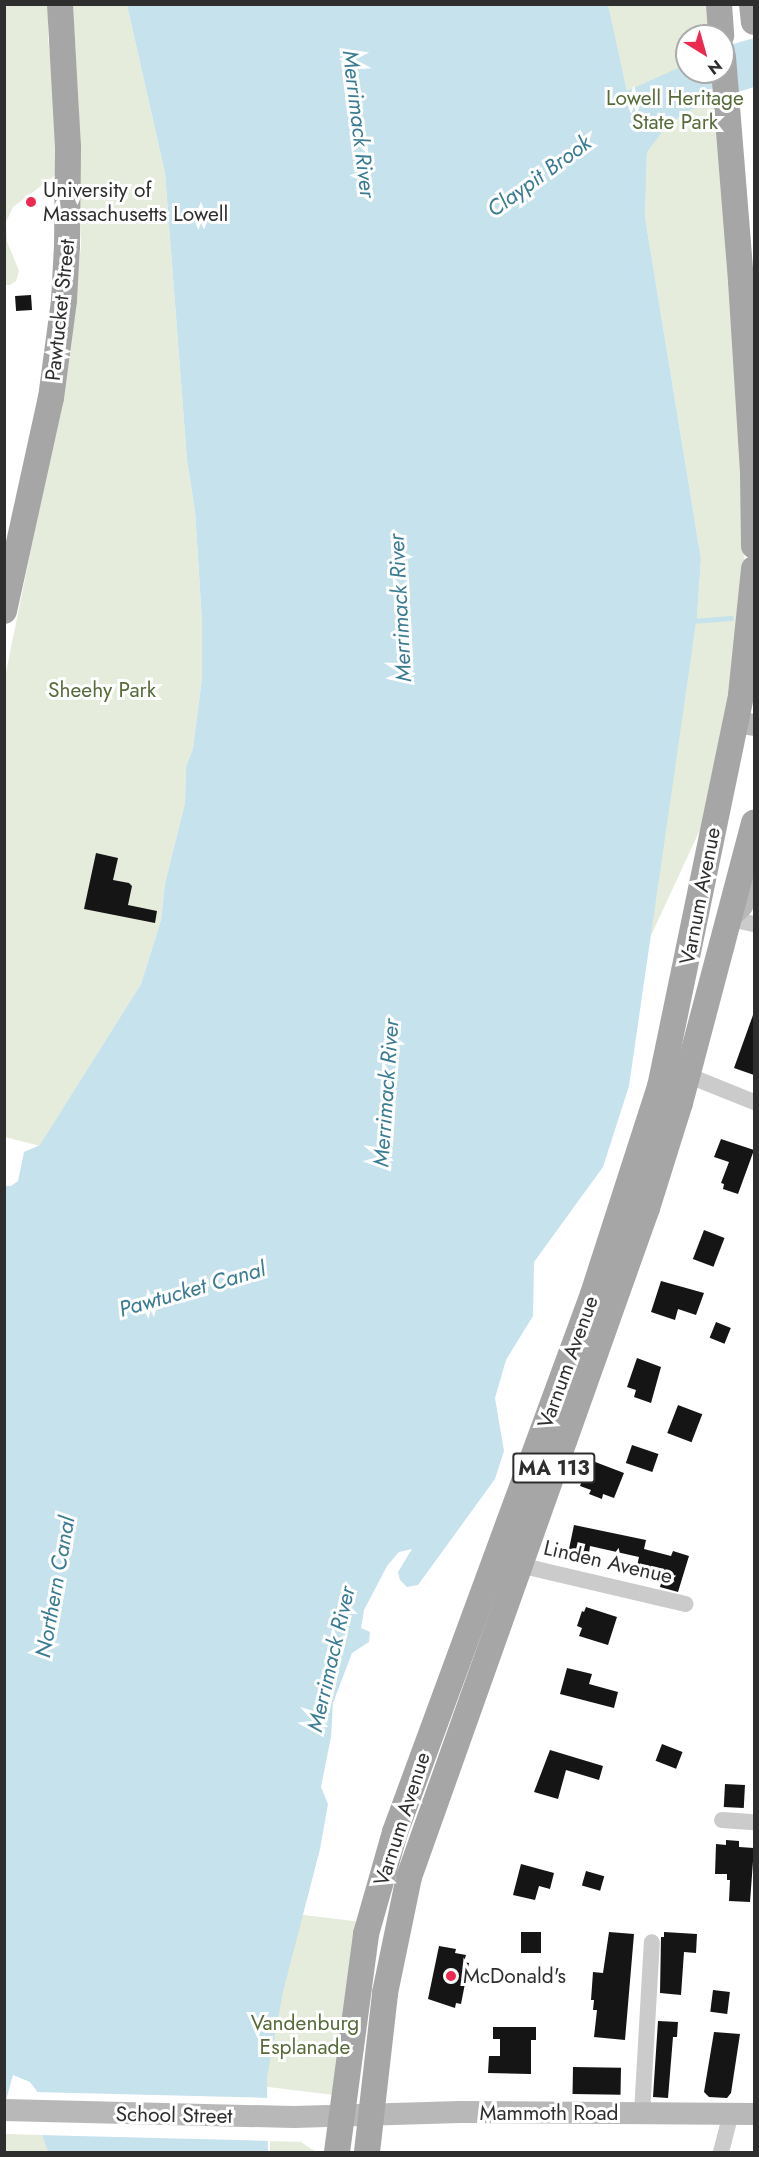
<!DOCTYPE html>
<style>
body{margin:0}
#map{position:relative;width:759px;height:2157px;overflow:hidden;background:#fff;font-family:Jost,sans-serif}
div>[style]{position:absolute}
.green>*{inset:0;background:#e6ecdb;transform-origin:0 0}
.water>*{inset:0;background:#c6e2ed}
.pier>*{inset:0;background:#fff}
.stream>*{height:5px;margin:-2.5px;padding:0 2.5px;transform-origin:2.5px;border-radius:2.5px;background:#c6e2ed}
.building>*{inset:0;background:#151515;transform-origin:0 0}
.street>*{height:16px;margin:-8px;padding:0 8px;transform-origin:8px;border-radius:8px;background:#cbcbcb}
.secondary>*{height:22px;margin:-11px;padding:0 11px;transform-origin:11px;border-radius:11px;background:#b8b8b8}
.primary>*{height:26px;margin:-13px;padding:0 13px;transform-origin:13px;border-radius:13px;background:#a6a6a6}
.dots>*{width:16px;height:16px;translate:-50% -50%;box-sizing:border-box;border:3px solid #fff;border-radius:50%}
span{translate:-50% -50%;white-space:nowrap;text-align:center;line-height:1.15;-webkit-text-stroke:6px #fff;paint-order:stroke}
.shield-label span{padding:2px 4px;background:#fff;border:2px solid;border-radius:4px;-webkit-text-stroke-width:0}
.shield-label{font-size:20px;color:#2e2e2e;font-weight:700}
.park-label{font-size:21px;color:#576b39}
.poi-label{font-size:21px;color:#2e2e2e}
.left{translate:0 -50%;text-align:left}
.street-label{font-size:21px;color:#2e2e2e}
.water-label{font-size:22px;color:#397b93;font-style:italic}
.frame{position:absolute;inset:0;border:6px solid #2e2e2e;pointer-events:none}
.north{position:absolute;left:675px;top:24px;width:60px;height:60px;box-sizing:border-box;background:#fff;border:2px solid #ababab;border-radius:50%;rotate:143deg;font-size:16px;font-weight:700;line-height:24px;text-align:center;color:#2e2e2e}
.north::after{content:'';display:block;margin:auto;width:21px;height:27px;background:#ec294f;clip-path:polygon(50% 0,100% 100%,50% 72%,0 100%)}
</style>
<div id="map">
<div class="green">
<i style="clip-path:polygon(4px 5px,48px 5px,48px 38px,55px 95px,57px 174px,13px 207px,6px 222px,7px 241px,19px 271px,16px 281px,10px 285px,4px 285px)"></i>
<i style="clip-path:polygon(73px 5px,127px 5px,165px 173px,187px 460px,195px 511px,202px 621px,202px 678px,193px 748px,186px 767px,185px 803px,165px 883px,161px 920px,141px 984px,40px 1146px,5px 1137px,5px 677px,69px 363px,81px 246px,79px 112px)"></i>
<i style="clip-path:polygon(607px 5px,707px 5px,709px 36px,687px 36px,687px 72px,712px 72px,741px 421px,745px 583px,724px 725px,705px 819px,649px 940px,697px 617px,701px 559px,645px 217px,647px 152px,627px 91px)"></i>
<i style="left:271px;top:1911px;width:87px;height:175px;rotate:7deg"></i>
<i style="clip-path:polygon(6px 2134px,42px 2135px,48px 2152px,5px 2152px)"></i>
<i style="clip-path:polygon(270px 2141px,301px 2142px,316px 2152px,270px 2152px)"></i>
</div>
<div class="water">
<i style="clip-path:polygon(127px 5px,608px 5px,627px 91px,687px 64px,687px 72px,723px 72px,723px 47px,754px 38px,754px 87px,701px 104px,669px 123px,647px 152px,645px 217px,701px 559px,697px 617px,629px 1086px,603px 1167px,534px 1262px,533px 1316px,506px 1360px,495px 1398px,504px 1451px,495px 1479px,418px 1585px,407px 1587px,400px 1580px,398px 1572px,412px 1549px,399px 1552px,387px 1566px,364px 1610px,361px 1628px,370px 1632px,369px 1642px,352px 1653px,333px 1703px,331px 1737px,321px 1787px,328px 1804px,320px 1849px,283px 1992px,267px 2077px,268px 2152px,48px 2152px,42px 2135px,39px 2094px,30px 2082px,13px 2075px,5px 2104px,5px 1186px,11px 1186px,18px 1181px,24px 1152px,40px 1145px,141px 984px,161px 920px,165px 883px,185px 803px,186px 767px,193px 748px,202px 678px,202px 621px,195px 511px,187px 460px,165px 173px)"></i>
</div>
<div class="pier">
<i style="clip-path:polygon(34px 2092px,271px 2098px,271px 2141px,38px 2135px,36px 2095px)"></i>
</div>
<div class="stream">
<i style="left:691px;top:621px;width:40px;rotate:-4.3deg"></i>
</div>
<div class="building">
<i style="left:31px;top:295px;width:15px;height:16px;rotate:86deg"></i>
<i style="clip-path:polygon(96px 853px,118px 858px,113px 880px,129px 883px,132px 886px,128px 905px,157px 911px,155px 923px,84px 909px)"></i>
<i style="clip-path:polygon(753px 1015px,754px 1016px,754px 1075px,734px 1068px)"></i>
<i style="clip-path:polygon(721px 1139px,754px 1150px,738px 1194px,723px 1189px,724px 1184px,721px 1183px,729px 1162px,714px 1157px)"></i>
<i style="left:704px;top:1230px;width:22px;height:31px;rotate:21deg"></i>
<i style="clip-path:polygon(661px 1281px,704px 1293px,696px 1315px,678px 1309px,675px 1320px,651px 1312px)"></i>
<i style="left:716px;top:1322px;width:16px;height:17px;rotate:22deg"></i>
<i style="clip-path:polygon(637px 1358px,661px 1367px,651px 1403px,634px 1397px,636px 1390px,627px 1387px)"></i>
<i style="left:678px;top:1405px;width:26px;height:30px;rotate:21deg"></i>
<i style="left:632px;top:1445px;width:28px;height:19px;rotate:19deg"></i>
<i style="clip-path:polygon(590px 1460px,624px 1473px,614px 1498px,603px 1494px,602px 1499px,589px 1494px,591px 1490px,580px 1486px)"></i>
<i style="clip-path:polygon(574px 1525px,646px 1540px,644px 1549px,671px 1556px,673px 1551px,689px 1556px,678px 1592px,660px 1587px,664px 1573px,637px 1566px,639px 1557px,590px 1546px,589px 1553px,569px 1549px)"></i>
<i style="clip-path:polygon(586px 1607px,617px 1617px,608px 1645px,579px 1636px,582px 1628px,577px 1626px,582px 1611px,584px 1612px)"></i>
<i style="clip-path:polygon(567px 1668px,592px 1674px,589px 1684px,618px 1692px,614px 1708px,560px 1694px)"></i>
<i style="left:662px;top:1744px;width:22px;height:18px;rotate:21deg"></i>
<i style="clip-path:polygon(550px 1750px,603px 1766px,599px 1780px,566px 1770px,558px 1799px,534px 1792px)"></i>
<i style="left:725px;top:1784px;width:20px;height:23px;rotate:3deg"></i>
<i style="clip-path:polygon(726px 1840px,739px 1841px,739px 1847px,754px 1848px,750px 1902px,729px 1901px,730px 1880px,727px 1880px,727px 1874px,715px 1874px,716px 1844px,726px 1845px)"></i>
<i style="clip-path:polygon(521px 1864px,554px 1873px,550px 1889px,539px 1886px,535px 1900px,513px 1895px)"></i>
<i style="left:586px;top:1871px;width:19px;height:15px;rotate:16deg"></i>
<i style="left:521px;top:1932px;width:20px;height:21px"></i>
<i style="clip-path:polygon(609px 1932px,634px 1934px,625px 2040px,594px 2037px,597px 2010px,593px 2010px,594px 2000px,591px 2000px,593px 1972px,603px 1973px)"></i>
<i style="clip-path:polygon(664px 1932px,697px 1934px,696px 1953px,684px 1952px,681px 1995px,660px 1993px,661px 1937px,664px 1937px)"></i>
<i style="clip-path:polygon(439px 1946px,456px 1949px,455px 1953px,466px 1955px,464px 1962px,469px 1963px,461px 2004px,456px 2003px,455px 2008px,428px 1999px)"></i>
<i style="left:713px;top:1990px;width:17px;height:22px;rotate:7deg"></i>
<i style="clip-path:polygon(658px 2021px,678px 2022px,677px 2037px,673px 2037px,668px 2098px,653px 2097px)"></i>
<i style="clip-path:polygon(493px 2027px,536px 2027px,536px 2040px,531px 2040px,531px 2074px,488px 2073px,489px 2056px,500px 2056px,500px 2039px,493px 2039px)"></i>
<i style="clip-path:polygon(714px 2032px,740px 2034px,731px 2093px,727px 2098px,709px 2097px,704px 2092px)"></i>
<i style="left:573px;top:2067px;width:48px;height:27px;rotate:1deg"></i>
</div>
<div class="street">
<i style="left:730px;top:919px;width:25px;rotate:12deg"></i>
<i style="left:687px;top:1075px;width:72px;rotate:21.9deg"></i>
<i style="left:519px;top:1565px;width:171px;rotate:13.2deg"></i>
<i style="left:722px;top:1820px;width:32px;rotate:4deg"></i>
<i style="left:642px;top:2113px;width:171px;rotate:-86.7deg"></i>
<i style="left:721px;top:2152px;width:40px;rotate:-75.6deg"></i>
</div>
<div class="secondary">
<i style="left:736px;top:722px;width:18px;rotate:9deg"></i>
<i style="left:737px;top:911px;width:7px;rotate:-45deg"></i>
<i style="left:742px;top:906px;width:33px;rotate:-69deg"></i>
<i style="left:4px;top:2110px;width:290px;rotate:1.4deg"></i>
<i style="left:294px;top:2117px;width:166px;rotate:-1.7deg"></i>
<i style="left:460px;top:2112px;width:294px;rotate:0.4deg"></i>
</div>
<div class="primary">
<i style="left:719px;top:4px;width:32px;rotate:86deg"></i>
<i style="left:752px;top:4px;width:18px;rotate:84deg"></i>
<i style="left:723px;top:57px;width:225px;rotate:85.4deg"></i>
<i style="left:741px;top:281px;width:192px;rotate:86.4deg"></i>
<i style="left:753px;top:473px;width:73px;rotate:89.2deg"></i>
<i style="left:4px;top:611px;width:218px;rotate:-77.6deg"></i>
<i style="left:51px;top:398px;width:99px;rotate:-82.4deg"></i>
<i style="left:64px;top:300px;width:54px;rotate:-86.8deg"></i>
<i style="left:67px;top:246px;width:99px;rotate:-89.4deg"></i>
<i style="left:68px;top:147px;width:143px;rotate:-93.2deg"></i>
<i style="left:337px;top:2152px;width:220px;rotate:-82.4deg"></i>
<i style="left:366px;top:1934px;width:106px;rotate:-74.1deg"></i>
<i style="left:395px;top:1832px;width:573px;rotate:-69.79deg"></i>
<i style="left:593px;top:1294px;width:218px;rotate:-72.1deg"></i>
<i style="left:660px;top:1087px;width:400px;rotate:-78.3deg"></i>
<i style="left:741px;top:695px;width:127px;rotate:-84.1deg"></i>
<i style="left:367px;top:2152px;width:160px;rotate:-83.5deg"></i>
<i style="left:385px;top:1993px;width:118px;rotate:-78.3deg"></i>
<i style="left:409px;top:1877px;width:710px;rotate:-70.42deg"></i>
<i style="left:647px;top:1208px;width:110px;rotate:-72.6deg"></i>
<i style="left:680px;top:1103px;width:290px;rotate:-75.2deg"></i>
</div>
<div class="dots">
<i style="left:31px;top:202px;background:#ec294f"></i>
<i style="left:451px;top:1976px;background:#ec294f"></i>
</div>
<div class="shield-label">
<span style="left:554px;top:1468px">MA 113</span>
</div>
<div class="park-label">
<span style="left:675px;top:110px">Lowell Heritage<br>State Park</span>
<span style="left:102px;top:690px">Sheehy Park</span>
<span style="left:305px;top:2035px">Vandenburg<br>Esplanade</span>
</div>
<div class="poi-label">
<span class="left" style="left:43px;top:202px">University of<br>Massachusetts Lowell</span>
<span class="left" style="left:463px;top:1976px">McDonald's</span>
</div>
<div class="street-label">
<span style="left:60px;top:310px;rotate:-84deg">Pawtucket Street</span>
<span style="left:700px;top:896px;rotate:-79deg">Varnum Avenue</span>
<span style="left:568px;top:1362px;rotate:-70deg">Varnum Avenue</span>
<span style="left:608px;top:1562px;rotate:13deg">Linden Avenue</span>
<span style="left:402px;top:1819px;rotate:-72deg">Varnum Avenue</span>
<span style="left:549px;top:2113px">Mammoth Road</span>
<span style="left:174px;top:2115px;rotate:1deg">School Street</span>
</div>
<div class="water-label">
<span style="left:359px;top:124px;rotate:83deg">Merrimack River</span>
<span style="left:539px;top:176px;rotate:-36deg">Claypit Brook</span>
<span style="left:400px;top:608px;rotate:-93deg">Merrimack River</span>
<span style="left:386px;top:1093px;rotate:-86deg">Merrimack River</span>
<span style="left:192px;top:1289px;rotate:-16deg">Pawtucket Canal</span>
<span style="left:55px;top:1587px;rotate:-80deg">Northern Canal</span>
<span style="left:331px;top:1659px;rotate:-77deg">Merrimack River</span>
</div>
<div class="frame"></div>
<div class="north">N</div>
</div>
